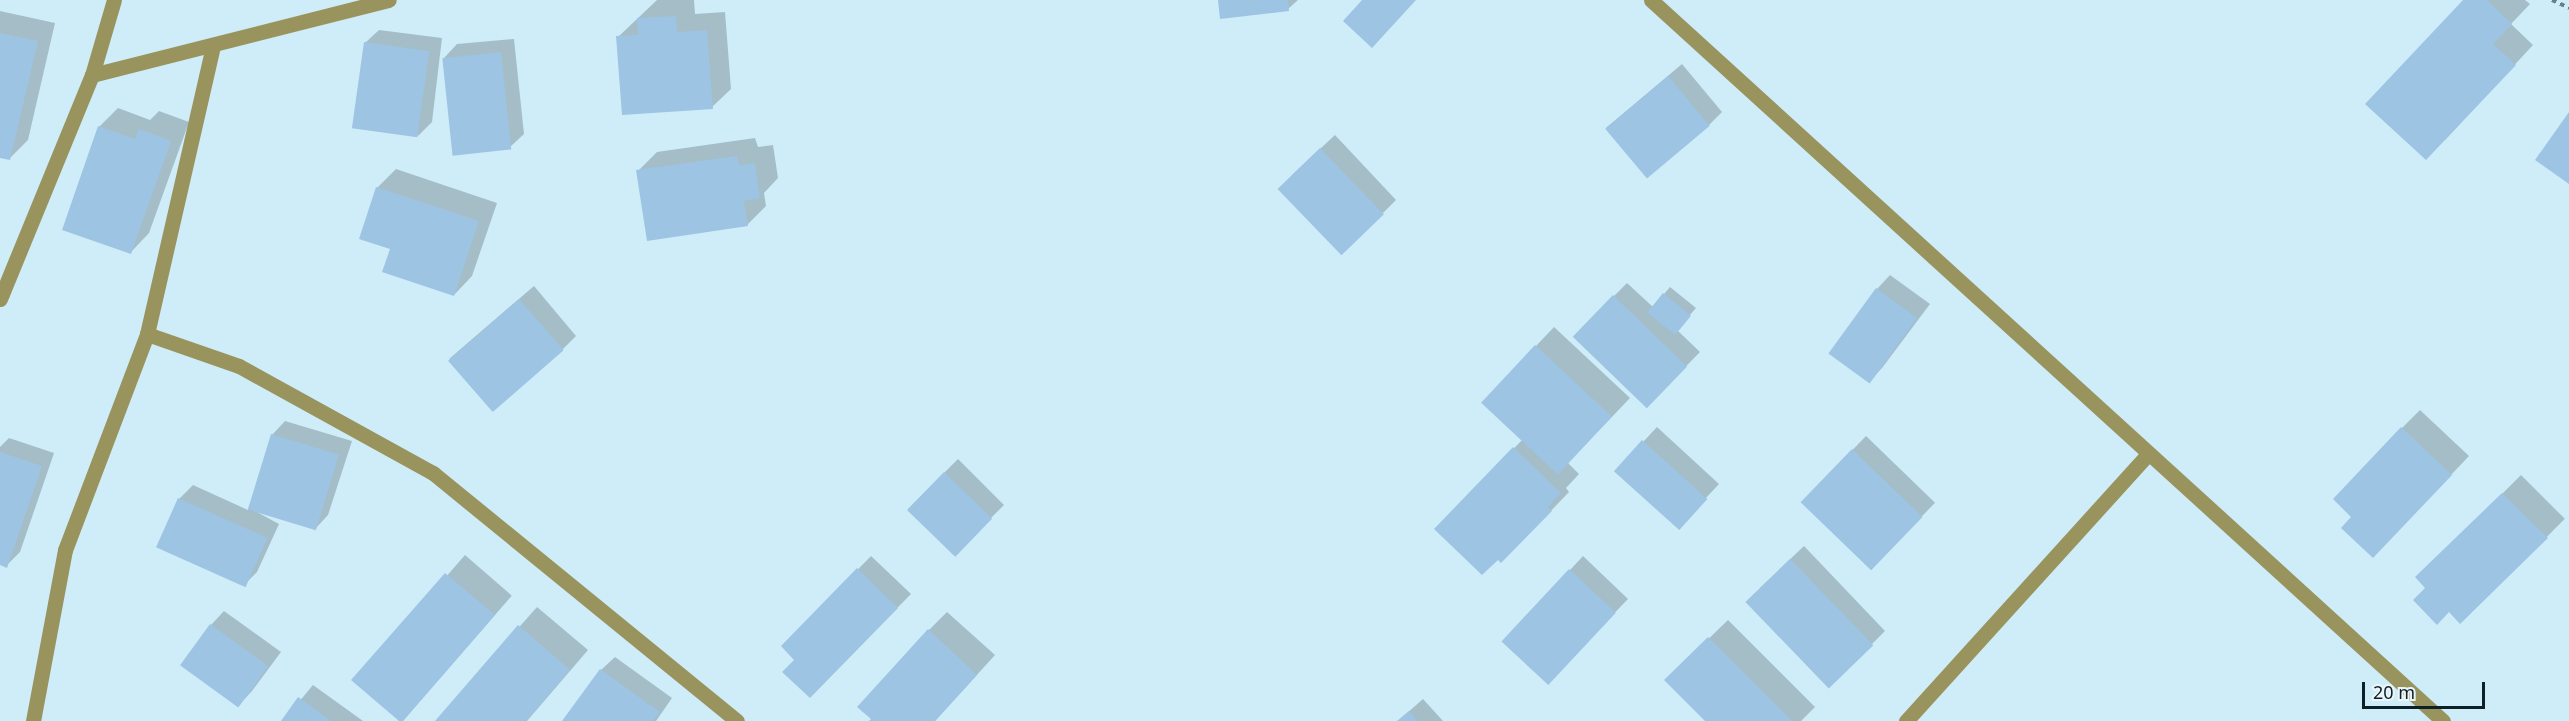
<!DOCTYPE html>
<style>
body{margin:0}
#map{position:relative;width:2569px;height:721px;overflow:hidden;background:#ceedf9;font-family:"Noto Sans",sans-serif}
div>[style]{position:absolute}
.shadow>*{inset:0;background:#0003;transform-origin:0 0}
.building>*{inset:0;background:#9ec4e3;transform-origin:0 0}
.path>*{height:4px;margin-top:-2px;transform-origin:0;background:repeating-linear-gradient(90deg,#667f89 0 4.5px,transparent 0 9px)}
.street>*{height:15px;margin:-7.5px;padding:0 7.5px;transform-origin:7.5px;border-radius:7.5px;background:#99945e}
span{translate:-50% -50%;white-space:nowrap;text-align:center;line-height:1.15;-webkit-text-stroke:4.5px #ecf6fa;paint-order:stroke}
.scale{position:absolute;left:2362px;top:682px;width:123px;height:27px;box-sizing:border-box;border:3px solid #0b2027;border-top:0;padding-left:8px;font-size:18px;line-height:21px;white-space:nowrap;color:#0b2027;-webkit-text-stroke:4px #ecf6fa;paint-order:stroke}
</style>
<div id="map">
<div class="shadow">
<i style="clip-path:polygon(657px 0,694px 0,695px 14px,725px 12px,731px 89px,712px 107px,618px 37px)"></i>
<i style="clip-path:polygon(1220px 0,1298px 0,1288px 9px)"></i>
<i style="clip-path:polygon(2466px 0,2525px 0,2530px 4px,2511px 24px,2533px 45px,2445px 140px)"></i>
<i style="clip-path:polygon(0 11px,55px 23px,28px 140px,10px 158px,0 156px)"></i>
<i style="clip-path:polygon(379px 30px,442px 38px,432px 122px,418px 136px,365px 43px)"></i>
<i style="clip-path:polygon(514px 39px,524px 134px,510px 147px,444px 58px,457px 44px)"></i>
<i style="clip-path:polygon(1682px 64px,1722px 112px,1709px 125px,1606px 128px)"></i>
<i style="clip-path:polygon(118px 108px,150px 120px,159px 111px,189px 122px,149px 233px,131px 252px,99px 127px)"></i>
<i style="clip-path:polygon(1335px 135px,1396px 200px,1383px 213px,1292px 175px)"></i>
<i style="clip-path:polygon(755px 138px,758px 147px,773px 145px,778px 178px,764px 193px,766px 206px,747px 225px,638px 171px,657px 152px)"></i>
<i style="clip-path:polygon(396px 169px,497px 203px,472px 276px,454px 295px,392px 248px,377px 188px)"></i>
<i style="clip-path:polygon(1890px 275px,1930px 304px,1882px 368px,1869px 382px,1830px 353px,1877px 289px)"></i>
<i style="clip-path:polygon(1627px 283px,1653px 307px,1670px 287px,1696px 308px,1677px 330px,1700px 352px,1648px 405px,1614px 296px)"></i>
<i style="clip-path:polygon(534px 286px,576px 336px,563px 349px,449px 359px)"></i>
<i style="clip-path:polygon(1554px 327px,1630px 398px,1568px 463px,1579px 474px,1566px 488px,1569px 492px,1520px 543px,1437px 529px,1523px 439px,1536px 346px)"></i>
<i style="clip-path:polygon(2420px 410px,2469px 456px,2392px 537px,2354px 517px,2402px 428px)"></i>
<i style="clip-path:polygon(285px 421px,352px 441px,328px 515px,315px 529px,251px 509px,279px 524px,257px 572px,244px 585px,179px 499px,193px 485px,248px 510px,272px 435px)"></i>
<i style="clip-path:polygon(1657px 427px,1719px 484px,1691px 514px,1616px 471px)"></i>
<i style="left:1866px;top:436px;width:96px;height:91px;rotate:44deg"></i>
<i style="clip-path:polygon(9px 438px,54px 453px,20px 552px,6px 566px,0 564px,0 447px)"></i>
<i style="left:958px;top:459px;width:65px;height:71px;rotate:45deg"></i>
<i style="left:2521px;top:475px;width:62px;height:146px;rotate:45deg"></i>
<i style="clip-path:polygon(1804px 546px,1885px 631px,1872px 644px,1760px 588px)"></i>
<i style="left:465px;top:555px;width:62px;height:167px;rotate:41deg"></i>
<i style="clip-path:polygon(871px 556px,911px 594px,810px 696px,796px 660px,783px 646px)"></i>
<i style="clip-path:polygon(1583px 556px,1628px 599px,1560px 669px,1570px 570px)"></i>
<i style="clip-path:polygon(537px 607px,588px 650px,527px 721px,436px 721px)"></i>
<i style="clip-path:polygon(224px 611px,281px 652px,252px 691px,239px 705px,211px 625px)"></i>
<i style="clip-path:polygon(947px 612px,995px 655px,935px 721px,871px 721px,929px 630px)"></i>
<i style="clip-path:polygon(1728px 620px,1815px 707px,1801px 721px,1707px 721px,1666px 680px)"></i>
<i style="clip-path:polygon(615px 657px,672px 698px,656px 721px,564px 721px,601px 670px)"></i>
<i style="clip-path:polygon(313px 685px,363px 721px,283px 721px)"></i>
<i style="clip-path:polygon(1423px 699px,1443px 721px,1398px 721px)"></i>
</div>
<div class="building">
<i style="clip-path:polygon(1218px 0,1288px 0,1289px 11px,1220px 19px)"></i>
<i style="clip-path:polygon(1362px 0,1416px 0,1372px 48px,1343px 21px)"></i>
<i style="clip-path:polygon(2463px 0,2487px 0,2512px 24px,2493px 44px,2516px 65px,2426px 160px,2365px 104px)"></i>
<i style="clip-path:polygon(676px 16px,677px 32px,707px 30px,713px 109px,622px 115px,616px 36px,638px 35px,637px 18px)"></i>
<i style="clip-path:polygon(0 33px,38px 41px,10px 160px,0 158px)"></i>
<i style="left:364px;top:42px;width:66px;height:87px;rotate:8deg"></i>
<i style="left:501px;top:52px;width:98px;height:59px;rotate:84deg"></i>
<i style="left:1668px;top:76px;width:65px;height:82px;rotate:50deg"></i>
<i style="clip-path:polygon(2569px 112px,2569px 184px,2535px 160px)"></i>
<i style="clip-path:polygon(98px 126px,135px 139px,139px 129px,171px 141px,131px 254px,62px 230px)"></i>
<i style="left:1320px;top:148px;width:92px;height:59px;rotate:46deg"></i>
<i style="clip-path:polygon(737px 156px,739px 165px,755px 163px,760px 198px,744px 201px,748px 226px,647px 241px,636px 170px)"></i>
<i style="clip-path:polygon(376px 187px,479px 221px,454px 296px,382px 272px,390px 249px,359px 239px)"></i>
<i style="left:1876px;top:288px;width:51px;height:81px;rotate:36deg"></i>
<i style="left:1663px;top:293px;width:36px;height:25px;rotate:39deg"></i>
<i style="left:1613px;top:295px;width:103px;height:58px;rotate:44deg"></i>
<i style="left:519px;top:299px;width:68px;height:94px;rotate:49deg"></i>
<i style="left:1535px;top:345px;width:105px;height:79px;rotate:43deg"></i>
<i style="clip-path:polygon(2401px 427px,2452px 475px,2373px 558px,2341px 528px,2351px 517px,2333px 499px)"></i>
<i style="left:271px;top:434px;width:71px;height:79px;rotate:17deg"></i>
<i style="left:1642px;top:440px;width:88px;height:42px;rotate:42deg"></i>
<i style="clip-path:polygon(1513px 447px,1561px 493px,1548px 507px,1552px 511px,1501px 563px,1498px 560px,1482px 575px,1434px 529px)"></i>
<i style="left:1852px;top:449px;width:98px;height:74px;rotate:44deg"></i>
<i style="clip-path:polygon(0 452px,42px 466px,7px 568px,0 565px)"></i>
<i style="left:944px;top:472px;width:67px;height:53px;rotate:44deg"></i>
<i style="clip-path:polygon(2502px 493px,2548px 538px,2460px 624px,2449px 612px,2437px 625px,2413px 600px,2425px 588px,2415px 577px)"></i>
<i style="left:178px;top:498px;width:98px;height:54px;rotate:24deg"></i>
<i style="left:1790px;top:559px;width:120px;height:62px;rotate:46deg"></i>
<i style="clip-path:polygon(857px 568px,898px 608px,810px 698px,782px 672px,794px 660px,781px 646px)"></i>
<i style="left:1569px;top:569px;width:64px;height:99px;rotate:43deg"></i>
<i style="clip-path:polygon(445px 573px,495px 615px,403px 721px,399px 721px,351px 680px)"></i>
<i style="left:210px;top:624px;width:72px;height:51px;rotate:36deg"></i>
<i style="clip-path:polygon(518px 625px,570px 670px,526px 721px,435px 721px)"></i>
<i style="clip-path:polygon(928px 629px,977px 675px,935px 721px,869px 721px,871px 719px,857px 707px)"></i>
<i style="clip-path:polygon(1708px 637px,1792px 721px,1705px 721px,1664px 680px)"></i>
<i style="clip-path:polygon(600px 669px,660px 712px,653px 721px,562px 721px)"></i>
<i style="clip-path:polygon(298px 697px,331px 721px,281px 721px)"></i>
<i style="clip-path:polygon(1409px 711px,1418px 721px,1397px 721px)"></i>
</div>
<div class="path">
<i style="left:2552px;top:0;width:19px;rotate:25deg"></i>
</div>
<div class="street">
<i style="left:1651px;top:0;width:1071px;rotate:42.31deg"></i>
<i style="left:92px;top:75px;width:306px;rotate:-14.2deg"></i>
<i style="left:0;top:299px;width:242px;rotate:-67.7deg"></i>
<i style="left:92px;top:75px;width:78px;rotate:-73.7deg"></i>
<i style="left:147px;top:334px;width:97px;rotate:19.2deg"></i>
<i style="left:239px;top:366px;width:222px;rotate:28.9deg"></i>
<i style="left:433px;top:473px;width:392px;rotate:39.2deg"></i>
<i style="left:33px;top:721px;width:174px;rotate:-79.4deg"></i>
<i style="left:65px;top:550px;width:231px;rotate:-69.2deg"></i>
<i style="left:147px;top:334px;width:296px;rotate:-77.1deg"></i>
<i style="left:1906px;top:721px;width:360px;rotate:-47.8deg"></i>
</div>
<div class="scale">20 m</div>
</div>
